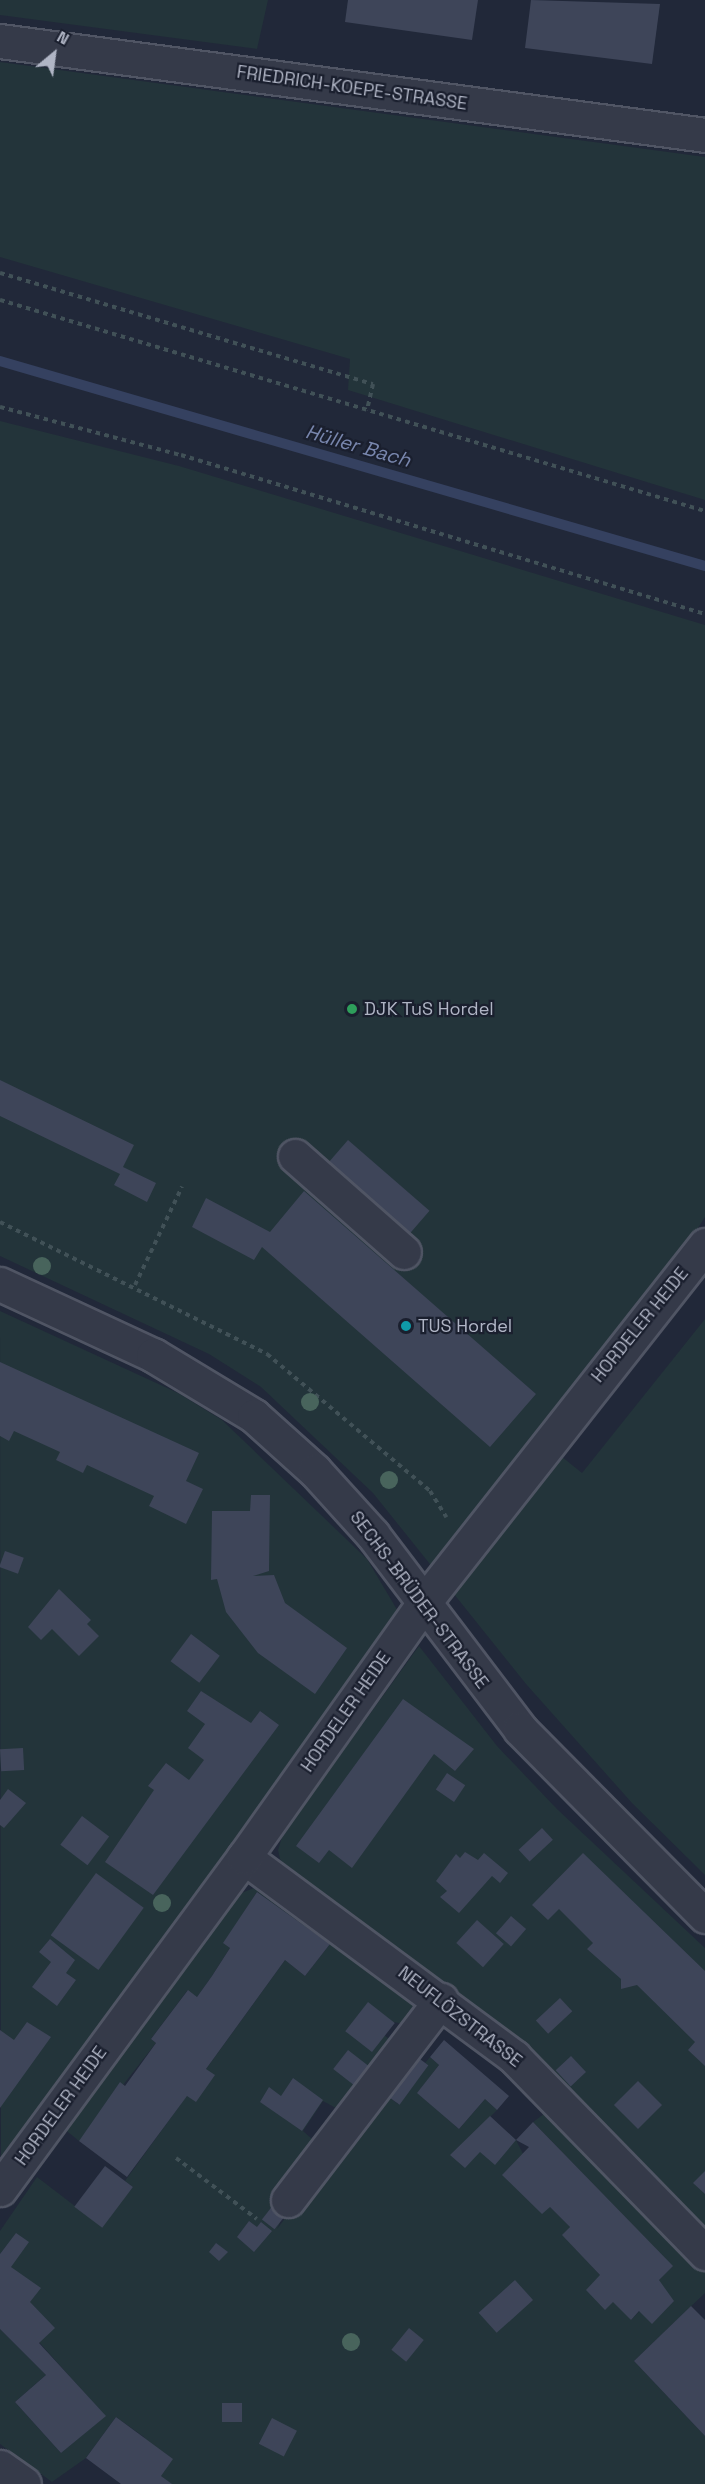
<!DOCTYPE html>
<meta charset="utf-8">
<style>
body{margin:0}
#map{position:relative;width:705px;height:2484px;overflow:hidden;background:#212839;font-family:"Space Grotesk",sans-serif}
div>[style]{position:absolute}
.green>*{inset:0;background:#23343a}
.stream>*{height:10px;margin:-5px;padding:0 5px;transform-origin:5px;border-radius:5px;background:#354160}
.building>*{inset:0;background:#3e4559;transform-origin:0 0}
.path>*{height:4px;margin-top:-2px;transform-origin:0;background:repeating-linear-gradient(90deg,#415157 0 4.5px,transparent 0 9px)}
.roads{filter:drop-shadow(2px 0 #505564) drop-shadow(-2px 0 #505564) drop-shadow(0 2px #505564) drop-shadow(0 -2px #505564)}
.minor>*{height:33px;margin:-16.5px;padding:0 16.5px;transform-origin:16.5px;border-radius:16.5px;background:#353a49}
.trees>*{width:18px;height:18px;margin:-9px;border-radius:50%;background:#48645c}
.dots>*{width:16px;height:16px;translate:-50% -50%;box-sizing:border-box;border:3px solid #1a1f2e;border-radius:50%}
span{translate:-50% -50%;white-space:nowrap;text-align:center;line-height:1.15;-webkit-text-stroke:4.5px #1a1f2e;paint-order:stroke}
.street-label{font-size:18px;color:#b0b5c5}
.poi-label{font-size:18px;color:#b0b5c5}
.left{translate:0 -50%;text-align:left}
.water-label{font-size:20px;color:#7886ad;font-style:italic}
.north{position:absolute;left:24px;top:24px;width:60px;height:60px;-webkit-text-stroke:4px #1a1f2e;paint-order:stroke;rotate:29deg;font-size:16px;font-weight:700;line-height:24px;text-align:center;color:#b0b5c5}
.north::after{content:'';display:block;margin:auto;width:21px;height:27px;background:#b0b5c5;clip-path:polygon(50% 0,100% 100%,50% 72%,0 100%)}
</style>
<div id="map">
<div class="green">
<i style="clip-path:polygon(0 0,268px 0,257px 49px,0 15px)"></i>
<i style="clip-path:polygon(0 62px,705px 157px,705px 500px,348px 390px,350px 359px,0 257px)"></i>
<i style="clip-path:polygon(0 421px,179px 466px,705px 625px,705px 1217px,646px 1309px,546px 1444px,582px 1473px,705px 1319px,705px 1875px,632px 1803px,526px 1684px,373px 1493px,261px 1387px,209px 1354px,0 1256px)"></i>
<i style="clip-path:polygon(0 1311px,178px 1393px,222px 1420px,367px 1559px,399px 1613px,1px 2161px)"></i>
<i style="clip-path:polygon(419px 1646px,497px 1746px,557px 1809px,705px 1948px,705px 2231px,485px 2016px,287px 1868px,280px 1859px,278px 1850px,283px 1834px)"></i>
<i style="clip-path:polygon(254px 1888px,310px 1924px,307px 1928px,257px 1892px,224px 1943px,230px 1948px,212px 1976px,197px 1997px,187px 1991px,151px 2039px,156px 2043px,79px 2141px,63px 2128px,210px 1935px,234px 1896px)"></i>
<i style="clip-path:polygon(321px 1933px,423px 2010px,404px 2024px,394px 2022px,384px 2035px,398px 2046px,345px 2113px,323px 2101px,303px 2131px,312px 2139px,309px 2159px,277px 2229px,382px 2092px,398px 2104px,428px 2065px,425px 2063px,430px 2057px,439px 2065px,418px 2093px,459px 2129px,485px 2099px,497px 2110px,490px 2117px,516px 2140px,550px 2207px,570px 2227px,563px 2235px,600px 2275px,631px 2320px,662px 2288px,659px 2280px,672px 2266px,533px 2122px,548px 2111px,705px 2270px,705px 2293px,634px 2361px,705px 2436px,705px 2484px,171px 2484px,161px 2476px,144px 2437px,116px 2417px,86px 2458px,52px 2482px,0 2444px,0 2329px,46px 2375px,15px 2402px,61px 2453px,105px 2416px,39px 2342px,30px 2303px,11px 2267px,7px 2245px,0 2254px,0 2231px,37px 2177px,101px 2226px,133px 2187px,125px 2181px,285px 1960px,305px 1976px,330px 1944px,318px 1935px)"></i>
</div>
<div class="stream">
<i style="left:0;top:361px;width:734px;rotate:16.21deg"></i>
</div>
<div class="building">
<i style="clip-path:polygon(348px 0,478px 0,472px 40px,345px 22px)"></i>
<i style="clip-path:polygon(531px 0,660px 4px,652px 64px,525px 48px)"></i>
<i style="clip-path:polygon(0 1080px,134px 1145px,123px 1167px,156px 1183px,147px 1202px,114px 1185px,120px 1174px,0 1116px)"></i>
<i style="left:348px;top:1140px;width:108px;height:33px;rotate:41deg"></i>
<i style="clip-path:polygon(304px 1191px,536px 1394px,490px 1447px,262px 1247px,254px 1260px,192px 1227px,206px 1198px,270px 1232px)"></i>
<i style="clip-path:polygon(0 1362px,199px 1453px,186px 1481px,203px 1489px,186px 1524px,149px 1506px,154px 1496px,87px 1465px,83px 1473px,56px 1460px,60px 1452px,14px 1431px,9px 1441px,0 1436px)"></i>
<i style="clip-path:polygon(251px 1495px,270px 1495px,269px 1571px,253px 1576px,274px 1575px,285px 1603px,347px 1648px,315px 1694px,258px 1653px,226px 1612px,217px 1579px,211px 1580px,212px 1511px,250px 1511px)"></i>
<i style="left:5px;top:1551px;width:20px;height:17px;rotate:20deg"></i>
<i style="clip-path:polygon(59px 1589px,91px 1620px,87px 1624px,99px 1636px,79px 1656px,52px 1629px,41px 1640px,28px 1627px)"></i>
<i style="left:191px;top:1634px;width:36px;height:34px;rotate:37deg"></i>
<i style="clip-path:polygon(201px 1691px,251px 1723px,260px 1711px,279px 1725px,153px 1895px,105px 1862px,154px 1790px,148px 1786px,166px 1763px,189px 1780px,204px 1760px,188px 1748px,205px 1724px,187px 1711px)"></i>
<i style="clip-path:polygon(403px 1699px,474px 1749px,455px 1771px,434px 1754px,352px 1868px,329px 1850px,319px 1863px,296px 1846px)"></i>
<i style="left:23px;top:1748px;width:22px;height:23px;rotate:87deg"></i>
<i style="left:447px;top:1773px;width:22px;height:20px;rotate:34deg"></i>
<i style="clip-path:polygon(8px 1789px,26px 1803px,4px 1828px,0 1825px,0 1800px)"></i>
<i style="left:82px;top:1816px;width:34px;height:36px;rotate:37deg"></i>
<i style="left:542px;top:1828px;width:16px;height:32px;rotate:47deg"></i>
<i style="clip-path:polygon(465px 1852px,478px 1860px,484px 1853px,508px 1873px,500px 1883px,492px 1876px,459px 1913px,440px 1897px,447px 1891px,436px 1881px,456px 1854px,460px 1858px)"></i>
<i style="clip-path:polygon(583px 1853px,705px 1971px,705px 2066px,688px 2050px,695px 2042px,637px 1985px,621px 1989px,621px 1979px,587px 1949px,593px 1943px,559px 1909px,548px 1920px,532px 1905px)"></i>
<i style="left:96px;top:1873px;width:59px;height:77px;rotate:36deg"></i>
<i style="clip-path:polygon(257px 1892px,330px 1944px,305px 1976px,285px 1960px,206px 2069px,215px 2075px,196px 2102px,187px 2096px,127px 2177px,79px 2141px,120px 2082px,125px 2086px,156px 2043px,151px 2039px,188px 1990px,197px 1997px,212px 1976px,230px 1948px,223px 1943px)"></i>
<i style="left:511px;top:1916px;width:20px;height:23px;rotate:41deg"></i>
<i style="left:477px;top:1920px;width:36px;height:31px;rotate:42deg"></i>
<i style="clip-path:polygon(50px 1939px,75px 1960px,66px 1973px,76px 1980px,57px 2006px,32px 1987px,51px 1962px,39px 1952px)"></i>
<i style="left:560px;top:1998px;width:18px;height:33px;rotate:47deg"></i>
<i style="left:368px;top:2002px;width:34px;height:37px;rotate:38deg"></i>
<i style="clip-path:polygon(27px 2022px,51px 2037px,0 2108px,0 2030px,14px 2040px)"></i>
<i style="clip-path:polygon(444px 2040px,509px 2096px,497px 2110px,485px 2099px,459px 2129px,417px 2093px,439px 2065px,430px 2057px)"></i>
<i style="left:348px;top:2050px;width:29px;height:24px;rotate:38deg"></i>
<i style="left:413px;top:2054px;width:19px;height:49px;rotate:36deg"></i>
<i style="left:571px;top:2056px;width:22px;height:21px;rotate:47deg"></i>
<i style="clip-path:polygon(293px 2078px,323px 2100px,302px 2131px,260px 2102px,269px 2087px,281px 2096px)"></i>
<i style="left:638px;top:2081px;width:34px;height:34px;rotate:45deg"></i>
<i style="clip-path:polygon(490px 2116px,516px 2140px,495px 2165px,480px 2152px,465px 2168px,450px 2155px)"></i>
<i style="clip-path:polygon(533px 2122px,673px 2266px,659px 2280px,674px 2301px,652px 2324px,639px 2311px,631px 2320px,613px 2302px,605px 2310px,586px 2290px,600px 2275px,562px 2235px,570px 2227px,550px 2207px,542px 2214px,502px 2175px,529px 2147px,516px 2140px)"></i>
<i style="left:105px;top:2166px;width:35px;height:51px;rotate:37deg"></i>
<i style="clip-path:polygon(705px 2171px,705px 2194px,693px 2183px)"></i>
<i style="left:281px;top:2195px;width:16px;height:31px;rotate:38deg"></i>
<i style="clip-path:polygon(249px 2221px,257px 2227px,261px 2222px,272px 2231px,254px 2252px,237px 2237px)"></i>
<i style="clip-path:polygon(16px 2233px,29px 2242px,11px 2267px,41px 2288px,30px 2302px,55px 2328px,39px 2343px,106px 2416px,61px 2453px,15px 2402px,46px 2375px,0 2329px,0 2254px)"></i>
<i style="clip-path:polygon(216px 2243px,228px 2252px,219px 2261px,209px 2252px)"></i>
<i style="left:515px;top:2280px;width:27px;height:49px;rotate:48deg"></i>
<i style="clip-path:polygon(691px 2306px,705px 2320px,705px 2436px,634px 2361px)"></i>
<i style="left:409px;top:2328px;width:19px;height:28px;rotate:39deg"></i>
<i style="left:242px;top:2403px;width:19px;height:20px;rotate:90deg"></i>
<i style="clip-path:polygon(116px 2417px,173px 2459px,161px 2476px,172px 2484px,121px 2484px,86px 2458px)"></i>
<i style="left:272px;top:2418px;width:28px;height:29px;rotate:27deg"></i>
</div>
<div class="path">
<i style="left:0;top:273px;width:389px;rotate:16.6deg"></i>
<i style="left:373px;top:384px;width:27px;rotate:103deg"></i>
<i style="left:0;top:300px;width:736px;rotate:16.66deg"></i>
<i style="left:0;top:407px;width:187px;rotate:14.9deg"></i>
<i style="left:181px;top:455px;width:548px;rotate:16.88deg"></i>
<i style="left:0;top:1222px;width:298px;rotate:26.3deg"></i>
<i style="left:267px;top:1354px;width:213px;rotate:40deg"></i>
<i style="left:430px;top:1491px;width:31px;rotate:58deg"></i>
<i style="left:135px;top:1285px;width:109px;rotate:-64.4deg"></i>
<i style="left:176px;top:2158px;width:101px;rotate:37deg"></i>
</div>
<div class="roads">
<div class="minor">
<i style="left:0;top:41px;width:711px;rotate:7.59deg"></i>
<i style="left:295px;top:1156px;width:145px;rotate:41.4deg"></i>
<i style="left:0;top:1284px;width:169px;rotate:24.9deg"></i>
<i style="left:153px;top:1355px;width:118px;rotate:31.1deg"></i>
<i style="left:254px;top:1416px;width:82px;rotate:42deg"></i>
<i style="left:315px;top:1471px;width:86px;rotate:47.8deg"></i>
<i style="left:373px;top:1535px;width:243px;rotate:52.8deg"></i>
<i style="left:520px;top:1729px;width:263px;rotate:45.3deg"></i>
<i style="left:244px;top:1857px;width:336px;rotate:36.5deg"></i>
<i style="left:514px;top:2057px;width:274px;rotate:45.7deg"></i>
<i style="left:0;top:2189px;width:412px;rotate:-53.7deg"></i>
<i style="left:244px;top:1857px;width:314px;rotate:-54.7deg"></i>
<i style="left:425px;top:1601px;width:453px;rotate:-51.8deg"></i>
<i style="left:288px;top:2200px;width:252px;rotate:-52.6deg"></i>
<i style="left:0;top:2467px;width:29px;rotate:35deg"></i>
</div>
</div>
<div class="trees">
<i style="left:42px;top:1266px"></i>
<i style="left:310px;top:1402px"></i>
<i style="left:389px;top:1480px"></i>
<i style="left:162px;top:1903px"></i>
<i style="left:351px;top:2342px"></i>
</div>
<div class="dots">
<i style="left:352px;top:1009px;background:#2e9e5b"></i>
<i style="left:406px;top:1326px;background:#0f9aa8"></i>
</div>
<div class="street-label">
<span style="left:352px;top:88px;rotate:8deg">FRIEDRICH-KOEPE-STRASSE</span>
<span style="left:640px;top:1325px;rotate:-51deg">HORDELER HEIDE</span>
<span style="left:419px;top:1600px;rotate:53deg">SECHS-BRÜDER-STRASSE</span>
<span style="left:346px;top:1712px;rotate:-55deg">HORDELER HEIDE</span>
<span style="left:460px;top:2017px;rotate:38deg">NEUFLÖZSTRASSE</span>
<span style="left:61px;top:2106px;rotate:-54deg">HORDELER HEIDE</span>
</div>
<div class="poi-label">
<span class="left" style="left:364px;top:1009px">DJK TuS Hordel</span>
<span class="left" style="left:418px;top:1326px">TUS Hordel</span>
</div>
<div class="water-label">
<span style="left:358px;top:446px;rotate:16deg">Hüller Bach</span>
</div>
<div class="north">N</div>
</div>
